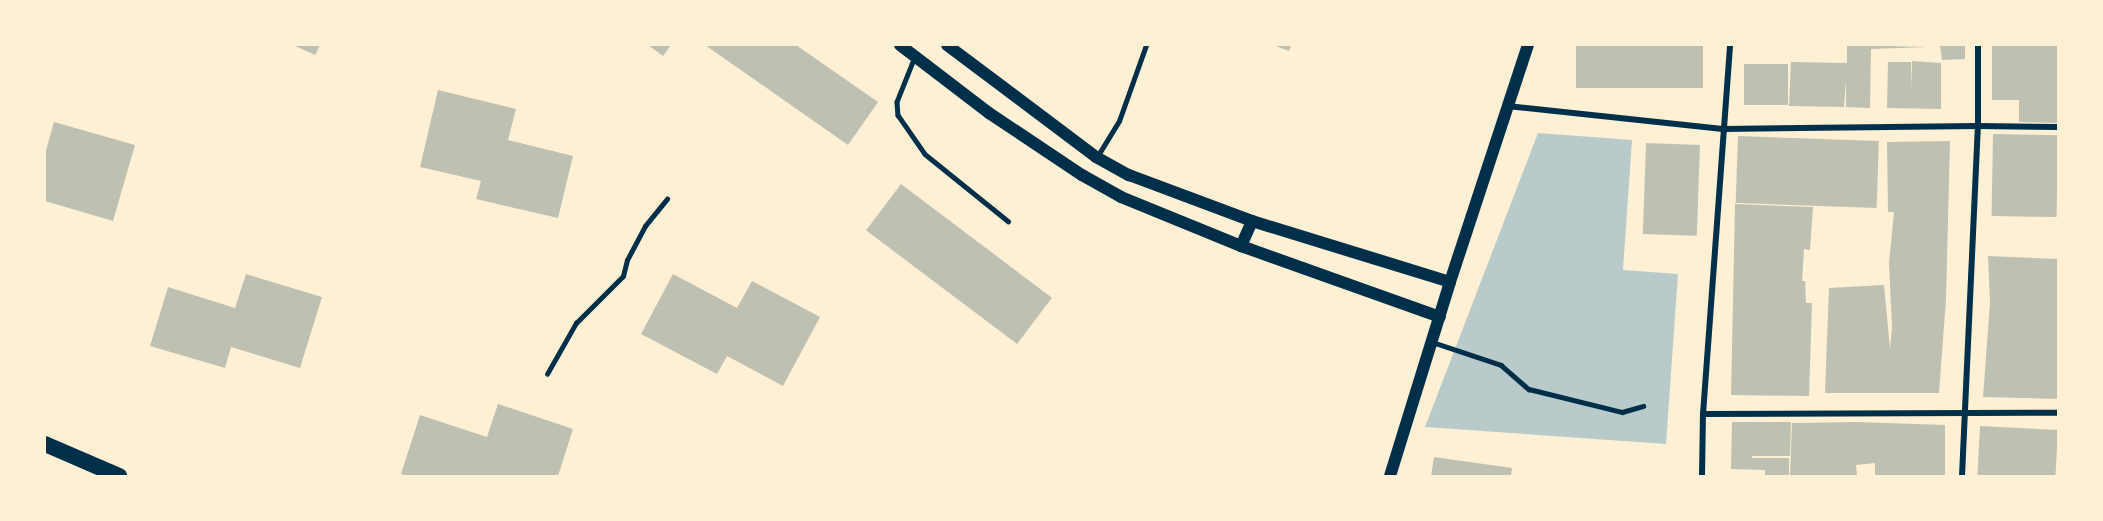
<!DOCTYPE html>
<style>
body{margin:0}
#map{position:relative;width:2103px;height:521px;overflow:hidden;background:#fdf0d5;font-family:"Alegreya Sans",sans-serif}
div>[style]{position:absolute}
.green>*{inset:0;background:#b9caca}
.building>*{inset:0;background:#bec0b2;transform-origin:0 0}
.service>*{height:4.5px;margin:-2.25px;padding:0 2.25px;transform-origin:2.25px;border-radius:2.25px;background:#003049}
.minor>*{height:6px;margin:-3px;padding:0 3px;transform-origin:3px;border-radius:3px;background:#003049}
.secondary>*{height:12px;margin:-6px;padding:0 6px;transform-origin:6px;border-radius:6px;background:#003049}
.trunk>*{height:16px;margin:-8px;padding:0 8px;transform-origin:8px;border-radius:8px;background:#003049}
span{translate:-50% -50%;white-space:nowrap;text-align:center;line-height:1.15;-webkit-text-stroke:5px #fdf0d5;paint-order:stroke}
.frame{position:absolute;inset:0;border:46px solid #fdf0d5;pointer-events:none}
</style>
<div id="map">
<div class="green">
<i style="clip-path:polygon(1538px 133px,1632px 140px,1623px 270px,1678px 274px,1666px 444px,1425px 427px)"></i>
</div>
<div class="building">
<i style="clip-path:polygon(293px 45px,320px 45px,315px 55px)"></i>
<i style="clip-path:polygon(648px 45px,671px 45px,663px 56px)"></i>
<i style="clip-path:polygon(705px 45px,796px 45px,878px 102px,848px 145px)"></i>
<i style="clip-path:polygon(1273px 45px,1291px 45px,1289px 51px)"></i>
<i style="left:1576px;top:45px;width:127px;height:43px"></i>
<i style="clip-path:polygon(1847px 45px,1928px 47px,1871px 49px,1870px 108px,1846px 107px,1846px 80px,1844px 107px,1789px 106px,1791px 62px,1847px 63px)"></i>
<i style="clip-path:polygon(1940px 45px,1965px 45px,1965px 59px,1942px 60px)"></i>
<i style="clip-path:polygon(1992px 45px,2058px 45px,2058px 123px,2019px 122px,2019px 100px,1992px 100px)"></i>
<i style="clip-path:polygon(1912px 61px,1941px 63px,1941px 109px,1887px 108px,1888px 62px,1911px 62px,1912px 90px)"></i>
<i style="left:1788px;top:64px;width:41px;height:44px;rotate:90deg"></i>
<i style="clip-path:polygon(438px 90px,516px 109px,508px 140px,573px 156px,558px 218px,476px 199px,481px 181px,420px 167px)"></i>
<i style="clip-path:polygon(54px 122px,135px 145px,113px 221px,45px 201px,45px 154px)"></i>
<i style="left:1993px;top:134px;width:65px;height:82px;rotate:1deg"></i>
<i style="left:1738px;top:136px;width:141px;height:67px;rotate:2deg"></i>
<i style="clip-path:polygon(1950px 141px,1946px 299px,1939px 393px,1825px 393px,1829px 288px,1884px 285px,1890px 349px,1892px 327px,1889px 263px,1894px 212px,1888px 212px,1887px 142px)"></i>
<i style="left:1646px;top:143px;width:54px;height:91px;rotate:2deg"></i>
<i style="left:901px;top:184px;width:189px;height:58px;rotate:37deg"></i>
<i style="clip-path:polygon(1735px 204px,1813px 207px,1810px 250px,1804px 249px,1802px 281px,1805px 281px,1806px 303px,1812px 303px,1809px 396px,1731px 395px)"></i>
<i style="clip-path:polygon(1988px 256px,2058px 259px,2058px 399px,1983px 397px,1990px 303px)"></i>
<i style="clip-path:polygon(246px 274px,322px 297px,300px 368px,231px 347px,225px 368px,150px 346px,168px 287px,235px 308px)"></i>
<i style="clip-path:polygon(673px 274px,737px 308px,752px 281px,820px 317px,783px 386px,727px 356px,717px 374px,641px 334px)"></i>
<i style="clip-path:polygon(498px 404px,573px 429px,558px 476px,408px 476px,401px 474px,420px 415px,487px 437px)"></i>
<i style="clip-path:polygon(1732px 422px,1791px 422px,1790px 456px,1752px 456px,1752px 458px,1789px 458px,1789px 476px,1765px 476px,1765px 470px,1731px 469px)"></i>
<i style="clip-path:polygon(1856px 422px,1945px 425px,1945px 476px,1875px 476px,1875px 463px,1856px 465px,1857px 476px,1790px 476px,1792px 423px)"></i>
<i style="left:1980px;top:426px;width:78px;height:50px;rotate:3deg"></i>
<i style="clip-path:polygon(1434px 457px,1512px 468px,1511px 476px,1431px 476px)"></i>
</div>
<div class="service">
<i style="left:915px;top:57px;width:48px;rotate:111.8deg"></i>
<i style="left:897px;top:102px;width:13px;rotate:86deg"></i>
<i style="left:898px;top:115px;width:47px;rotate:55.3deg"></i>
<i style="left:925px;top:154px;width:107px;rotate:38.9deg"></i>
<i style="left:1097px;top:157px;width:42px;rotate:-58.6deg"></i>
<i style="left:1119px;top:121px;width:81px;rotate:-70.4deg"></i>
<i style="left:1432px;top:342px;width:73px;rotate:18.4deg"></i>
<i style="left:1501px;top:365px;width:37px;rotate:41deg"></i>
<i style="left:1529px;top:389px;width:96px;rotate:13.9deg"></i>
<i style="left:1622px;top:412px;width:22px;rotate:-16deg"></i>
<i style="left:547px;top:374px;width:59px;rotate:-60.4deg"></i>
<i style="left:576px;top:323px;width:66px;rotate:-45deg"></i>
<i style="left:623px;top:276px;width:16px;rotate:-76deg"></i>
<i style="left:627px;top:260px;width:38px;rotate:-62deg"></i>
<i style="left:645px;top:226px;width:35px;rotate:-51deg"></i>
</div>
<div class="minor">
<i style="left:1507px;top:106px;width:217px;rotate:6.1deg"></i>
<i style="left:1723px;top:129px;width:255px;rotate:-0.7deg"></i>
<i style="left:1978px;top:126px;width:80px;rotate:0.7deg"></i>
<i style="left:1703px;top:414px;width:355px;rotate:-0.2deg"></i>
<i style="left:1702px;top:476px;width:62px;rotate:-89.1deg"></i>
<i style="left:1703px;top:414px;width:370px;rotate:-85.8deg"></i>
<i style="left:1962px;top:476px;width:350px;rotate:-87.4deg"></i>
<i style="left:1978px;top:126px;width:81px;rotate:-90deg"></i>
</div>
<div class="secondary">
<i style="left:900px;top:45px;width:112px;rotate:37.4deg"></i>
<i style="left:989px;top:113px;width:112px;rotate:33.7deg"></i>
<i style="left:1082px;top:175px;width:45px;rotate:29.4deg"></i>
<i style="left:1121px;top:197px;width:130px;rotate:22.2deg"></i>
<i style="left:1241px;top:246px;width:211px;rotate:19.6deg"></i>
<i style="left:947px;top:45px;width:186px;rotate:36.9deg"></i>
<i style="left:1096px;top:157px;width:38px;rotate:29deg"></i>
<i style="left:1129px;top:175px;width:131px;rotate:20.5deg"></i>
<i style="left:1252px;top:221px;width:207px;rotate:17.1deg"></i>
<i style="left:1241px;top:246px;width:27px;rotate:-66deg"></i>
<i style="left:1390px;top:476px;width:203px;rotate:-72.8deg"></i>
<i style="left:1450px;top:282px;width:250px;rotate:-71.8deg"></i>
</div>
<div class="trunk">
<i style="left:45px;top:444px;width:81px;rotate:23.4deg"></i>
</div>
<div class="frame"></div>
</div>
